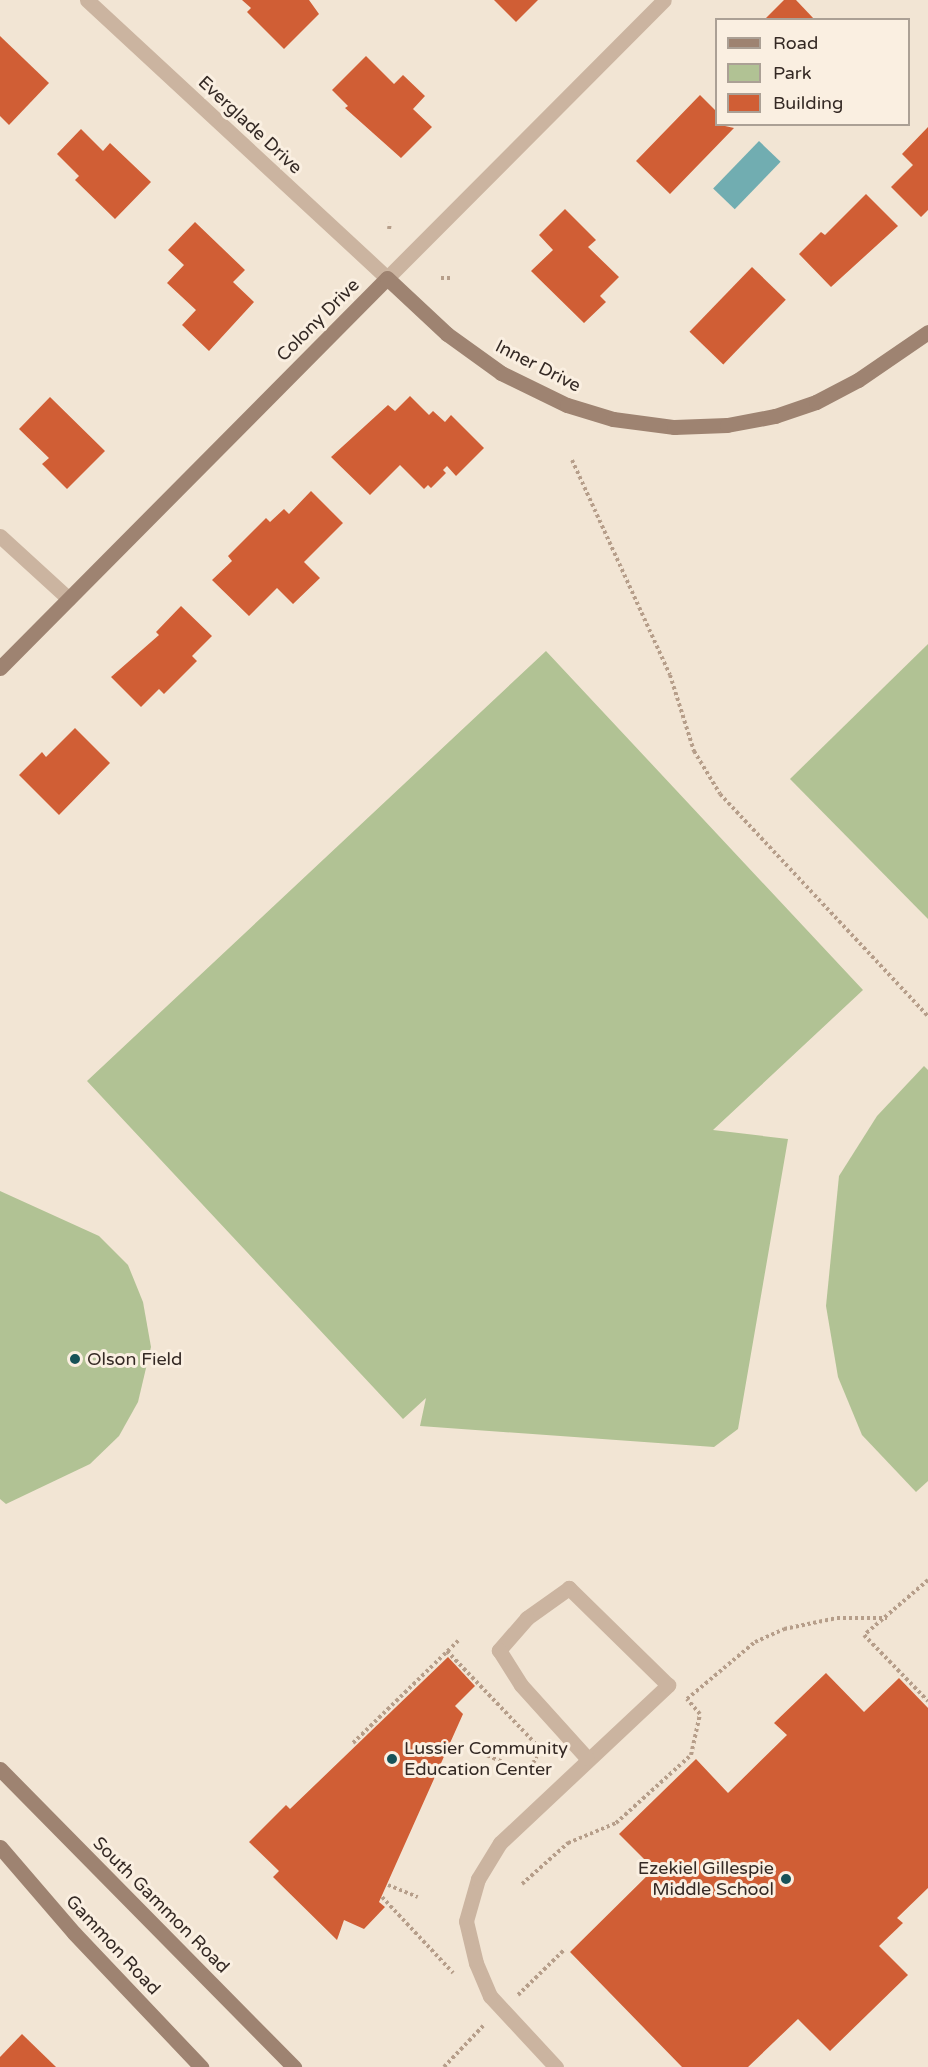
<!DOCTYPE html>
<style>
body{margin:0}
#map{position:relative;width:928px;height:2067px;overflow:hidden;background:#f2e5d4;font-family:"Varela Round",sans-serif}
div>[style]{position:absolute}
.green>*{inset:0;background:#b1c294}
.water>*{inset:0;background:#71adb1;transform-origin:0 0}
.building>*{inset:0;background:#d05e35;transform-origin:0 0}
.path>*{height:4px;margin-top:-2px;transform-origin:0;background:repeating-linear-gradient(90deg,#b69e8a 0 3px,transparent 0 6px)}
.lane>*{height:15px;margin:-7.5px;padding:0 7.5px;transform-origin:7.5px;border-radius:7.5px;background:#cbb4a0}
.street>*{height:15px;margin:-7.5px;padding:0 7.5px;transform-origin:7.5px;border-radius:7.5px;background:#cbb4a0}
.secondary>*{height:15px;margin:-7.5px;padding:0 7.5px;transform-origin:7.5px;border-radius:7.5px;background:#9e8371}
.dots>*{width:16px;height:16px;translate:-50% -50%;box-sizing:border-box;border:3px solid #faefe1;border-radius:50%}
span{translate:-50% -50%;white-space:nowrap;text-align:center;line-height:1.15;-webkit-text-stroke:6px #faefe1;paint-order:stroke}
.street-label{font-size:18px;color:#342924}
.poi-label{font-size:18px;color:#342924}
.left{translate:0 -50%;text-align:left}
.right{translate:-100% -50%;text-align:right}
.legend{position:absolute;left:715px;top:18px;width:195px;height:108px;box-sizing:border-box;background:#faefe1;border:2px solid #aba095;margin:0;padding:8px 10px;list-style:none;font-size:18px;color:#342924}
.legend li{display:flex;align-items:center;gap:12px;height:30px}
.legend b{width:30px;border:2px solid #aba095}
</style>
<div id="map">
<div class="green">
<i style="clip-path:polygon(928px 644px,928px 919px,790px 779px)"></i>
<i style="clip-path:polygon(546px 651px,863px 990px,713px 1130px,788px 1139px,738px 1429px,714px 1447px,420px 1426px,426px 1398px,403px 1419px,87px 1081px)"></i>
<i style="clip-path:polygon(924px 1066px,928px 1070px,928px 1481px,916px 1492px,862px 1435px,838px 1377px,826px 1306px,839px 1176px,877px 1116px)"></i>
<i style="clip-path:polygon(0 1191px,99px 1236px,128px 1265px,143px 1302px,151px 1347px,138px 1402px,119px 1436px,90px 1464px,6px 1504px,0 1499px)"></i>
</div>
<div class="water">
<i style="left:759px;top:141px;width:30px;height:66px;rotate:44deg"></i>
</div>
<div class="building">
<i style="clip-path:polygon(242px 0,309px 0,319px 14px,284px 49px,247px 12px,251px 8px)"></i>
<i style="clip-path:polygon(494px 0,538px 0,516px 22px)"></i>
<i style="clip-path:polygon(784px 0,796px 0,815px 20px,764px 20px)"></i>
<i style="clip-path:polygon(0 36px,49px 83px,9px 125px,0 116px)"></i>
<i style="clip-path:polygon(366px 56px,394px 84px,403px 75px,425px 96px,413px 109px,432px 127px,401px 158px,345px 108px,348px 106px,332px 90px)"></i>
<i style="clip-path:polygon(700px 95px,716px 111px,716px 124px,734px 128px,670px 194px,636px 161px)"></i>
<i style="clip-path:polygon(928px 127px,928px 210px,921px 217px,891px 187px,913px 165px,902px 154px)"></i>
<i style="clip-path:polygon(81px 129px,103px 151px,110px 143px,151px 182px,115px 219px,75px 180px,79px 176px,57px 154px)"></i>
<i style="clip-path:polygon(866px 194px,898px 226px,831px 287px,799px 254px,821px 232px,825px 235px)"></i>
<i style="clip-path:polygon(565px 209px,596px 240px,588px 247px,619px 277px,600px 296px,606px 302px,584px 323px,531px 271px,553px 250px,539px 235px)"></i>
<i style="clip-path:polygon(195px 222px,245px 270px,233px 282px,254px 302px,209px 351px,182px 325px,196px 310px,167px 283px,184px 265px,168px 250px)"></i>
<i style="left:752px;top:267px;width:47px;height:90px;rotate:44deg"></i>
<i style="clip-path:polygon(410px 396px,429px 415px,433px 411px,445px 422px,451px 415px,484px 448px,456px 476px,447px 466px,443px 470px,446px 473px,431px 488px,428px 485px,424px 489px,400px 465px,370px 495px,331px 457px,388px 405px,395px 411px)"></i>
<i style="clip-path:polygon(50px 397px,105px 451px,67px 489px,42px 464px,49px 458px,19px 429px)"></i>
<i style="clip-path:polygon(311px 491px,343px 523px,304px 562px,320px 578px,293px 604px,277px 588px,249px 616px,212px 580px,232px 561px,228px 556px,266px 518px,270px 522px,284px 509px,289px 514px)"></i>
<i style="clip-path:polygon(181px 606px,212px 636px,192px 656px,197px 661px,164px 694px,159px 689px,141px 707px,111px 677px,159px 635px,156px 632px)"></i>
<i style="clip-path:polygon(75px 728px,110px 763px,59px 815px,19px 775px,42px 752px,46px 757px)"></i>
<i style="clip-path:polygon(448px 1657px,475px 1686px,455px 1706px,463px 1714px,379px 1902px,385px 1907px,364px 1929px,344px 1920px,337px 1940px,273px 1877px,279px 1871px,249px 1842px,286px 1805px,290px 1809px)"></i>
<i style="clip-path:polygon(826px 1673px,864px 1712px,899px 1678px,928px 1708px,928px 1888px,897px 1918px,903px 1923px,879px 1946px,908px 1975px,830px 2051px,798px 2019px,748px 2067px,682px 2067px,570px 1952px,654px 1869px,619px 1834px,696px 1759px,728px 1793px,787px 1735px,774px 1723px)"></i>
<i style="clip-path:polygon(22px 2034px,56px 2067px,0 2067px,0 2057px)"></i>
</div>
<div class="path">
<i style="left:389px;top:229px;width:6px;rotate:-81deg"></i>
<i style="left:441px;top:278px;width:9px"></i>
<i style="left:572px;top:460px;width:236px;rotate:65.5deg"></i>
<i style="left:670px;top:675px;width:80px;rotate:72.5deg"></i>
<i style="left:694px;top:751px;width:50px;rotate:58.8deg"></i>
<i style="left:720px;top:794px;width:304px;rotate:46.9deg"></i>
<i style="left:928px;top:1580px;width:84px;rotate:139.3deg"></i>
<i style="left:864px;top:1635px;width:92px;rotate:45.9deg"></i>
<i style="left:447px;top:1651px;width:127px;rotate:46.3deg"></i>
<i style="left:535px;top:1743px;width:12px;rotate:81deg"></i>
<i style="left:537px;top:1755px;width:17px;rotate:115deg"></i>
<i style="left:530px;top:1770px;width:7px;rotate:172deg"></i>
<i style="left:523px;top:1771px;width:45px;rotate:-156.3deg"></i>
<i style="left:687px;top:1699px;width:89px;rotate:-40deg"></i>
<i style="left:755px;top:1642px;width:32px;rotate:-24deg"></i>
<i style="left:784px;top:1629px;width:54px;rotate:-11.7deg"></i>
<i style="left:837px;top:1618px;width:50px"></i>
<i style="left:353px;top:1743px;width:149px;rotate:-44.2deg"></i>
<i style="left:522px;top:1884px;width:62px;rotate:-41.7deg"></i>
<i style="left:568px;top:1843px;width:52px;rotate:-22.6deg"></i>
<i style="left:616px;top:1823px;width:101px;rotate:-42.2deg"></i>
<i style="left:691px;top:1755px;width:42px;rotate:-77.6deg"></i>
<i style="left:700px;top:1714px;width:20px;rotate:-131deg"></i>
<i style="left:388px;top:1885px;width:32px;rotate:22deg"></i>
<i style="left:382px;top:1897px;width:104px;rotate:46.9deg"></i>
<i style="left:518px;top:1995px;width:66px;rotate:-44.4deg"></i>
<i style="left:444px;top:2067px;width:57px;rotate:-46.4deg"></i>
</div>
<div class="lane">
<i style="left:556px;top:2067px;width:97px;rotate:-132.9deg"></i>
<i style="left:490px;top:1996px;width:36px;rotate:-113deg"></i>
<i style="left:476px;top:1963px;width:43px;rotate:-103.4deg"></i>
<i style="left:466px;top:1921px;width:44px;rotate:-74.1deg"></i>
<i style="left:478px;top:1879px;width:42px;rotate:-58.6deg"></i>
<i style="left:500px;top:1843px;width:231px;rotate:-43.2deg"></i>
<i style="left:668px;top:1685px;width:139px;rotate:-135.6deg"></i>
<i style="left:569px;top:1588px;width:52px;rotate:144.5deg"></i>
<i style="left:527px;top:1618px;width:43px;rotate:131.2deg"></i>
<i style="left:499px;top:1650px;width:41px;rotate:57.8deg"></i>
<i style="left:521px;top:1685px;width:98px;rotate:47.9deg"></i>
</div>
<div class="street">
<i style="left:87px;top:0;width:409px;rotate:42.8deg"></i>
<i style="left:387px;top:278px;width:392px;rotate:-45.1deg"></i>
<i style="left:0;top:536px;width:93px;rotate:42.4deg"></i>
</div>
<div class="secondary">
<i style="left:0;top:668px;width:549px;rotate:-45.22deg"></i>
<i style="left:387px;top:278px;width:82px;rotate:43deg"></i>
<i style="left:447px;top:334px;width:67px;rotate:35.8deg"></i>
<i style="left:501px;top:373px;width:73px;rotate:25.9deg"></i>
<i style="left:567px;top:405px;width:48px;rotate:16.9deg"></i>
<i style="left:613px;top:419px;width:62px;rotate:7.5deg"></i>
<i style="left:674px;top:427px;width:53px;rotate:-2.2deg"></i>
<i style="left:727px;top:425px;width:49px;rotate:-10.6deg"></i>
<i style="left:775px;top:416px;width:43px;rotate:-18.9deg"></i>
<i style="left:816px;top:402px;width:47px;rotate:-27.6deg"></i>
<i style="left:858px;top:380px;width:85px;rotate:-34.4deg"></i>
<i style="left:0;top:1769px;width:419px;rotate:45.4deg"></i>
<i style="left:0;top:1847px;width:113px;rotate:49.3deg"></i>
<i style="left:74px;top:1933px;width:185px;rotate:46.5deg"></i>
</div>
<div class="dots">
<i style="left:75px;top:1359px;background:#175258"></i>
<i style="left:392px;top:1759px;background:#175258"></i>
<i style="left:786px;top:1879px;background:#175258"></i>
</div>
<div class="street-label">
<span style="left:250px;top:125px;rotate:43deg">Everglade Drive</span>
<span style="left:318px;top:320px;rotate:-45deg">Colony Drive</span>
<span style="left:538px;top:366px;rotate:27deg">Inner Drive</span>
<span style="left:161px;top:1905px;rotate:45deg">South Gammon Road</span>
<span style="left:113px;top:1945px;rotate:47deg">Gammon Road</span>
</div>
<div class="poi-label">
<span class="left" style="left:87px;top:1359px">Olson Field</span>
<span class="left" style="left:404px;top:1759px">Lussier Community<br>Education Center</span>
<span class="right" style="left:774px;top:1879px">Ezekiel Gillespie<br>Middle School</span>
</div>
<ul class="legend">
<li><b style="height:8px;background:#9e8371"></b>Road</li>
<li><b style="height:16px;background:#b1c294"></b>Park</li>
<li><b style="height:16px;background:#d05e35"></b>Building</li>
</ul>
</div>
